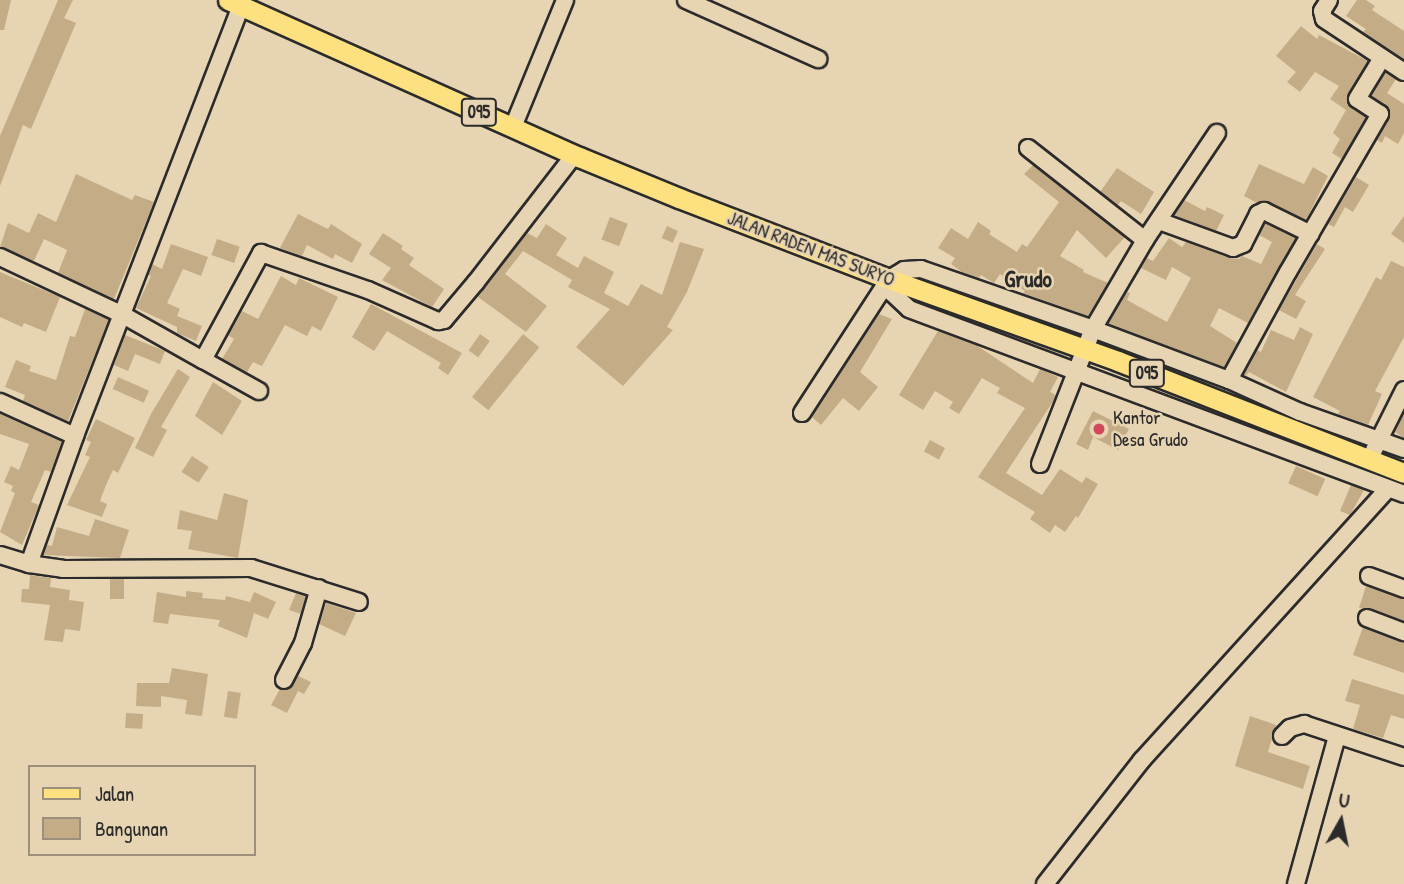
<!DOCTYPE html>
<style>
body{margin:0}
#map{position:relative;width:1404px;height:884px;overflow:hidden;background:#e7d4b2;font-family:"Patrick Hand",sans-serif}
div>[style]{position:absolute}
.building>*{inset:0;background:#c4ad86;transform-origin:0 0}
.roads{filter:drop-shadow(2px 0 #2b2b2b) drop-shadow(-2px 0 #2b2b2b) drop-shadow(0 2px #2b2b2b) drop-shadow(0 -2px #2b2b2b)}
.minor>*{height:16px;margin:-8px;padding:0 8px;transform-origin:8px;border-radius:8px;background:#e7d4b2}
.major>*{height:19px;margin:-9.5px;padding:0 9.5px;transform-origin:9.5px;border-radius:9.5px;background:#fde080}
.dots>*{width:19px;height:19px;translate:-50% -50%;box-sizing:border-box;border:4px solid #e7d4b2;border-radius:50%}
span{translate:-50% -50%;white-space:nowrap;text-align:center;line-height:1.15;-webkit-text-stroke:5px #e7d4b2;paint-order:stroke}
.shield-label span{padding:2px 5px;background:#e7d4b2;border:2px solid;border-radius:5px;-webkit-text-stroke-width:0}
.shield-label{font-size:18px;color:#2b2b2b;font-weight:700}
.street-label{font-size:19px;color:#2b2b2b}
.poi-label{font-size:19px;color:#2b2b2b}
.left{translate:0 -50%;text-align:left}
.quarter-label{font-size:23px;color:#2b2b2b;font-weight:700}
.legend{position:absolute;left:28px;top:765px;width:228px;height:91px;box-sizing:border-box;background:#e7d4b2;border:2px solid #9c907c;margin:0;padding:9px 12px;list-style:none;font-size:21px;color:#2b2b2b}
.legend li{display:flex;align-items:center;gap:14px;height:35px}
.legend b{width:35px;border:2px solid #9c907c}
.north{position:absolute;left:1306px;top:786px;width:70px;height:70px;-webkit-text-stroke:5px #e7d4b2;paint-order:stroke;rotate:9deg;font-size:19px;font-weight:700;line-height:28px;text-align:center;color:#2b2b2b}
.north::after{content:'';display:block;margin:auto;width:24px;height:32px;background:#2b2b2b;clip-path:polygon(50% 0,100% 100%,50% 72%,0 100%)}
</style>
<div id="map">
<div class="building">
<i style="clip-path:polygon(0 0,11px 0,4px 30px,0 30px)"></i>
<i style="clip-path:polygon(58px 0,73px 0,64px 18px,76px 23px,31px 129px,23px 125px,0 186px,0 136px)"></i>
<i style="clip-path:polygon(1357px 0,1366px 0,1375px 6px,1372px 10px,1404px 31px,1404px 59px,1363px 32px,1366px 29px,1346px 16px)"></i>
<i style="clip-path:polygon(1301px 26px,1317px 39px,1319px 35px,1368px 61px,1347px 98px,1351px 107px,1366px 117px,1342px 159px,1332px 153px,1340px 139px,1333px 133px,1346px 110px,1330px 99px,1339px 86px,1315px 72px,1300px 92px,1287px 82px,1296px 72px,1276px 56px)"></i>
<i style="clip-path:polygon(1386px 72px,1396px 79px,1387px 93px,1404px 104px,1404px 133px,1398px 144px,1385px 136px,1382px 143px,1377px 140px,1390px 114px,1386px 106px,1371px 96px)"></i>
<i style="clip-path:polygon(1259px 164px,1304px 184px,1313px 167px,1328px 176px,1306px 220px,1269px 202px,1257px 203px,1244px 196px)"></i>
<i style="clip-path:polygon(1033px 165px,1125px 237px,1106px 258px,1077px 230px,1060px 256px,1084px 270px,1083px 272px,1108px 283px,1088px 316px,1023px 293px,1025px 291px,1000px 274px,994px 283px,981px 275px,979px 278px,962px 272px,951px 264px,955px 258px,938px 248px,951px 228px,968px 239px,978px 222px,991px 231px,989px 234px,1017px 252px,1022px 244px,1027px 247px,1059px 202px,1024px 174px)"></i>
<i style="clip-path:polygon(1117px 168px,1154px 192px,1141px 214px,1121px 201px,1118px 205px,1100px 192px)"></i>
<i style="clip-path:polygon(76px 174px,132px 200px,135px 195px,154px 202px,114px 299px,58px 273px,67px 250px,44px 239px,34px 261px,0 247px,8px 223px,29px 233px,38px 213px,56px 222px)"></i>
<i style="clip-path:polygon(1356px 177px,1369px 185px,1353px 212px,1345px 207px,1334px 227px,1328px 224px)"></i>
<i style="clip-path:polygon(1184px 200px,1205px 211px,1207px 207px,1224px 215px,1216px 231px,1174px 215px)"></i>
<i style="clip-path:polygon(298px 214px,328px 229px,331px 224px,362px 244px,352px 263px,335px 254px,333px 259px,307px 245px,302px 256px,280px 248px)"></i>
<i style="clip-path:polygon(1404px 216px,1404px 243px,1391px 234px)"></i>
<i style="left:610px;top:217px;width:19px;height:24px;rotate:21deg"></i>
<i style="clip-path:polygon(1265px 223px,1296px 238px,1248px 323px,1219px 308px,1210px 326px,1237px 343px,1224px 367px,1108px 324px,1127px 292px,1130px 293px,1127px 300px,1167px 322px,1191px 278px,1172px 267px,1166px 280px,1141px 268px,1147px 258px,1153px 261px,1169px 238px,1182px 247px,1186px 242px,1229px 258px,1239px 259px,1242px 256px,1261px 264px,1272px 242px,1259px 235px)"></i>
<i style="clip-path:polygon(546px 224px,567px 238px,556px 255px,578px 268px,584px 256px,614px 272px,604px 293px,628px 306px,641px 284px,662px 295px,680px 242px,704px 249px,687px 292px,667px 327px,673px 330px,623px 386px,576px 347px,610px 309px,568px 287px,572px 280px,523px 251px,505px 274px,547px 306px,526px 332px,478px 297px,527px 233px,537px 238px)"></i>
<i style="left:667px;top:226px;width:12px;height:13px;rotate:24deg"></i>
<i style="clip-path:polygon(383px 233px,403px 246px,401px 249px,414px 258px,409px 265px,444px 289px,432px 307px,382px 280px,391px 268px,369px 254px)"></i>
<i style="left:217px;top:239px;width:24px;height:17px;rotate:19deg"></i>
<i style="clip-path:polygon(171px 244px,208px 257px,201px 276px,183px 269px,167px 303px,180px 309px,177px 316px,202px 326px,196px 341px,177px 333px,177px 327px,136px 308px,151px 276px,148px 275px,152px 264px,162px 269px)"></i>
<i style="clip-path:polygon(1317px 244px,1325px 249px,1295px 295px,1306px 301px,1296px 319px,1279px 310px)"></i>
<i style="clip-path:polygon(1391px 261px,1404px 267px,1404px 337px,1375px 391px,1382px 394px,1368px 425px,1338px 414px,1340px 411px,1313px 397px,1376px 277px,1381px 280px)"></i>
<i style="clip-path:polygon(0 272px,60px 297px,46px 332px,24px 323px,22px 327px,0 317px)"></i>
<i style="clip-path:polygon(281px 276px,296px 285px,299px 278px,338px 297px,321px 331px,312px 326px,307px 336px,285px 325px,262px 366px,253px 362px,247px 372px,222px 359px,234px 339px,228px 335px,242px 311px,258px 319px)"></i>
<i style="clip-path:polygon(371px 304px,462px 353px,448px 375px,438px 368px,441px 363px,387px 331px,374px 351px,352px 337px)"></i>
<i style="clip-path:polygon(85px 309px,109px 320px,68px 421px,23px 401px,25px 395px,5px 387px,16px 360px,31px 366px,29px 371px,56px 380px,70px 336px,75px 337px)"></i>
<i style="clip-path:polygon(879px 314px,892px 319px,860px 372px,878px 387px,859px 411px,843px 398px,821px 425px,812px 417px)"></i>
<i style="clip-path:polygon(1300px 327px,1313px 334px,1286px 392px,1249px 372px,1246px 376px,1244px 375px,1257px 350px,1261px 352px,1271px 330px,1294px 340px)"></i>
<i style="clip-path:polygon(938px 331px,976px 345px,1033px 383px,1040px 369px,1058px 377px,1050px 392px,1056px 395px,1054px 400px,1006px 473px,1042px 495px,1060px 469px,1082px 483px,1086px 477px,1098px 484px,1078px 518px,1076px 516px,1065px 532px,1055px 525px,1050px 533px,1030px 519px,1035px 512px,978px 477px,1025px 408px,997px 393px,1000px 388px,982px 378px,959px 414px,949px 408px,953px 402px,935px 391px,923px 410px,899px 395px)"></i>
<i style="left:480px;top:334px;width:12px;height:20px;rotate:35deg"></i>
<i style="left:523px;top:334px;width:21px;height:81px;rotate:39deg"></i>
<i style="clip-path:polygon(125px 335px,165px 351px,160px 364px,135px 354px,128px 371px,114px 365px)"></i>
<i style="clip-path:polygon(178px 369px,190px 377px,161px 427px,167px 430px,153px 457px,135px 448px,151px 414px)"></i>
<i style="left:118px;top:377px;width:34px;height:13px;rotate:24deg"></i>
<i style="clip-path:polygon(213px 382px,242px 401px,222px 435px,195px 416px)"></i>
<i style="clip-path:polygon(1093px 411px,1129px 429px,1118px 450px,1093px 437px,1088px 450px,1076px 444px)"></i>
<i style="clip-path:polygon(1404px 413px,1404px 438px,1395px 432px)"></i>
<i style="clip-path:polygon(0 414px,62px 442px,51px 472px,45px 470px,31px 502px,39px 505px,22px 545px,0 532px,15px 493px,11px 491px,13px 486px,4px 482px,11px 466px,19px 470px,29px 444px,0 434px)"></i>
<i style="clip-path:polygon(96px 419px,135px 438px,118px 473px,113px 470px,106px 485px,100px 501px,107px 504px,102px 517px,67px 505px,90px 457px,85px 455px,91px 442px,86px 440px)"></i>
<i style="left:930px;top:440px;width:17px;height:13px;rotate:28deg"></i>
<i style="left:192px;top:456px;width:20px;height:19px;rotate:33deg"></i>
<i style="left:1296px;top:466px;width:32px;height:19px;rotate:24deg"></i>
<i style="clip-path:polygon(1351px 485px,1364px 490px,1350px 515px,1340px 511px)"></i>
<i style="clip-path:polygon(224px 493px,248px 500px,238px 558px,188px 549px,192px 531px,177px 529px,180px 510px,217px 520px)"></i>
<i style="clip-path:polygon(95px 519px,129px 530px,120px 558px,43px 555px,47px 545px,52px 546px,57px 527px,89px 536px)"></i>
<i style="clip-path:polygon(30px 575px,51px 578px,50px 587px,70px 590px,69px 600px,84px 602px,80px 631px,65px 629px,63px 642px,44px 640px,50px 605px,21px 602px,22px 589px,29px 589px)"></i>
<i style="left:110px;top:579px;width:14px;height:20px"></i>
<i style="clip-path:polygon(1366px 586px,1404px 599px,1404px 621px,1371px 608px,1359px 608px)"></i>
<i style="clip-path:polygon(186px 591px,203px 593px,202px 598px,225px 600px,226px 596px,250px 602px,254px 592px,276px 602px,268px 619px,254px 613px,247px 638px,218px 626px,220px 620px,170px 614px,168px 624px,153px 622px,157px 592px,186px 597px)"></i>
<i style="clip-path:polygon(296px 593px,306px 596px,301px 614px,289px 610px)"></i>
<i style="clip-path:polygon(326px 603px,356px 613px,345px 636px,319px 624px)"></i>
<i style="clip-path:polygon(1363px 627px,1404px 642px,1404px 673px,1353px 655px)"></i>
<i style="clip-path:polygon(172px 668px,208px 674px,202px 716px,185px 714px,187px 700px,161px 696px,161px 707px,136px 706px,137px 683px,169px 683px)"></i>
<i style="clip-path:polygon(298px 676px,311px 682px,304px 694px,298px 691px,287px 713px,271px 705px,280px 689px,290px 688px)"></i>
<i style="clip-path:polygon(1352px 679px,1404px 695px,1404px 719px,1391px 715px,1383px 738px,1353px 729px,1360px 705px,1345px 701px)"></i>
<i style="left:228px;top:691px;width:13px;height:26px;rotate:9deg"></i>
<i style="left:126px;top:713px;width:17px;height:15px;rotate:3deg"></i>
<i style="clip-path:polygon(1250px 716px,1276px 725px,1268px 752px,1310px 766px,1303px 789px,1235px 766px)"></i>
</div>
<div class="roads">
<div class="minor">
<i style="left:686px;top:0;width:145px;rotate:24.1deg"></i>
<i style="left:1329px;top:0;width:13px;rotate:122deg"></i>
<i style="left:1322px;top:11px;width:8px;rotate:76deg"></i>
<i style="left:1324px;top:19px;width:96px;rotate:33.5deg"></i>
<i style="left:513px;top:127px;width:137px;rotate:-67.7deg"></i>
<i style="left:1028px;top:148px;width:149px;rotate:38.2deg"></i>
<i style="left:1159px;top:221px;width:79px;rotate:20deg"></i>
<i style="left:1233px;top:248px;width:11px;rotate:-22deg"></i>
<i style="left:1243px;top:244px;width:34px;rotate:-63deg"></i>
<i style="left:1258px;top:214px;width:7px;rotate:-27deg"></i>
<i style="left:1264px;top:211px;width:52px;rotate:26.1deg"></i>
<i style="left:0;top:257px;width:136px;rotate:25.2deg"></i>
<i style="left:123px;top:315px;width:92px;rotate:29.4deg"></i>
<i style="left:203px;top:360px;width:122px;rotate:-61.5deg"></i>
<i style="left:261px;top:253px;width:113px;rotate:19.1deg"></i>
<i style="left:368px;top:290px;width:77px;rotate:23.9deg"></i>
<i style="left:438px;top:321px;width:6px;rotate:-9deg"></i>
<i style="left:444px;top:320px;width:50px;rotate:-49.9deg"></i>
<i style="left:476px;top:282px;width:160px;rotate:-52.3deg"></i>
<i style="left:889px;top:279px;width:14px;rotate:78deg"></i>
<i style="left:892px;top:293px;width:23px;rotate:43deg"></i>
<i style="left:909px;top:309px;width:528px;rotate:20.49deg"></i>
<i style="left:203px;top:360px;width:64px;rotate:29deg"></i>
<i style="left:1229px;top:380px;width:123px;rotate:-61.4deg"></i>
<i style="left:1288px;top:272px;width:183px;rotate:-59.8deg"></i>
<i style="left:1380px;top:114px;width:27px;rotate:-147deg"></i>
<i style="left:1357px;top:99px;width:48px;rotate:-58.6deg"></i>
<i style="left:0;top:402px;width:82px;rotate:24.4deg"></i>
<i style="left:802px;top:413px;width:160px;rotate:-57deg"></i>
<i style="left:889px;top:279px;width:17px;rotate:-31deg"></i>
<i style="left:904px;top:270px;width:17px;rotate:-3deg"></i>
<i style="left:921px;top:269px;width:182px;rotate:19.2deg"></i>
<i style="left:1093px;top:329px;width:145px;rotate:20.6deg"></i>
<i style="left:1229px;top:380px;width:78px;rotate:24.3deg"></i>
<i style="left:1300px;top:412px;width:110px;rotate:19.6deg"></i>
<i style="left:1374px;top:450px;width:67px;rotate:-63.4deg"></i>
<i style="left:1040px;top:464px;width:145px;rotate:-68.6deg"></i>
<i style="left:1093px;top:329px;width:103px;rotate:-59.7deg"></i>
<i style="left:1145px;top:240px;width:129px;rotate:-56.1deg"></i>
<i style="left:0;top:555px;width:30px;rotate:17deg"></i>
<i style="left:29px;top:564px;width:34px;rotate:8deg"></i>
<i style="left:63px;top:569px;width:188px;rotate:-0.3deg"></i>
<i style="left:251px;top:568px;width:113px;rotate:17.5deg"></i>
<i style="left:29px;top:564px;width:136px;rotate:-70.2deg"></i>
<i style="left:75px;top:436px;width:462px;rotate:-68.9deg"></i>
<i style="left:1369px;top:576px;width:37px;rotate:20deg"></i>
<i style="left:1367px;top:618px;width:40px;rotate:21deg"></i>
<i style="left:284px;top:680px;width:42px;rotate:-62.8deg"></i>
<i style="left:303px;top:643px;width:57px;rotate:-73.8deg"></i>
<i style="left:1282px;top:736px;width:11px;rotate:-45deg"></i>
<i style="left:1290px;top:728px;width:15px;rotate:-16deg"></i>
<i style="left:1304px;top:724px;width:105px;rotate:18.3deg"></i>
<i style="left:1045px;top:884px;width:157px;rotate:-52deg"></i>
<i style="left:1142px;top:760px;width:366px;rotate:-47.8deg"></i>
<i style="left:1296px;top:884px;width:154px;rotate:-74.5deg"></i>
</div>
<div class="major">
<i style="left:228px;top:0;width:385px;rotate:24.1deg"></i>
<i style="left:579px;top:157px;width:108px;rotate:22.3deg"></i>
<i style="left:679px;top:198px;width:225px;rotate:21.1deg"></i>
<i style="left:889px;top:279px;width:243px;rotate:19.7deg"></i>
<i style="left:1118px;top:361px;width:307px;rotate:21.4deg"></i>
</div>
</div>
<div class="dots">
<i style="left:1099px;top:429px;background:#d1495b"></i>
</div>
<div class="shield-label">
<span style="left:479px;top:112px">095</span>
<span style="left:1147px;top:373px">095</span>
</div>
<div class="street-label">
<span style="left:811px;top:249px;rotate:21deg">JALAN RADEN MAS SURYO</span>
</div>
<div class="poi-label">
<span class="left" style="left:1113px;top:429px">Kantor<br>Desa Grudo</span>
</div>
<div class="quarter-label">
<span style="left:1028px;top:279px">Grudo</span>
</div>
<ul class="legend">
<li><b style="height:9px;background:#fde080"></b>Jalan</li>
<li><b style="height:19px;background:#c4ad86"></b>Bangunan</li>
</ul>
<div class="north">U</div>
</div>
